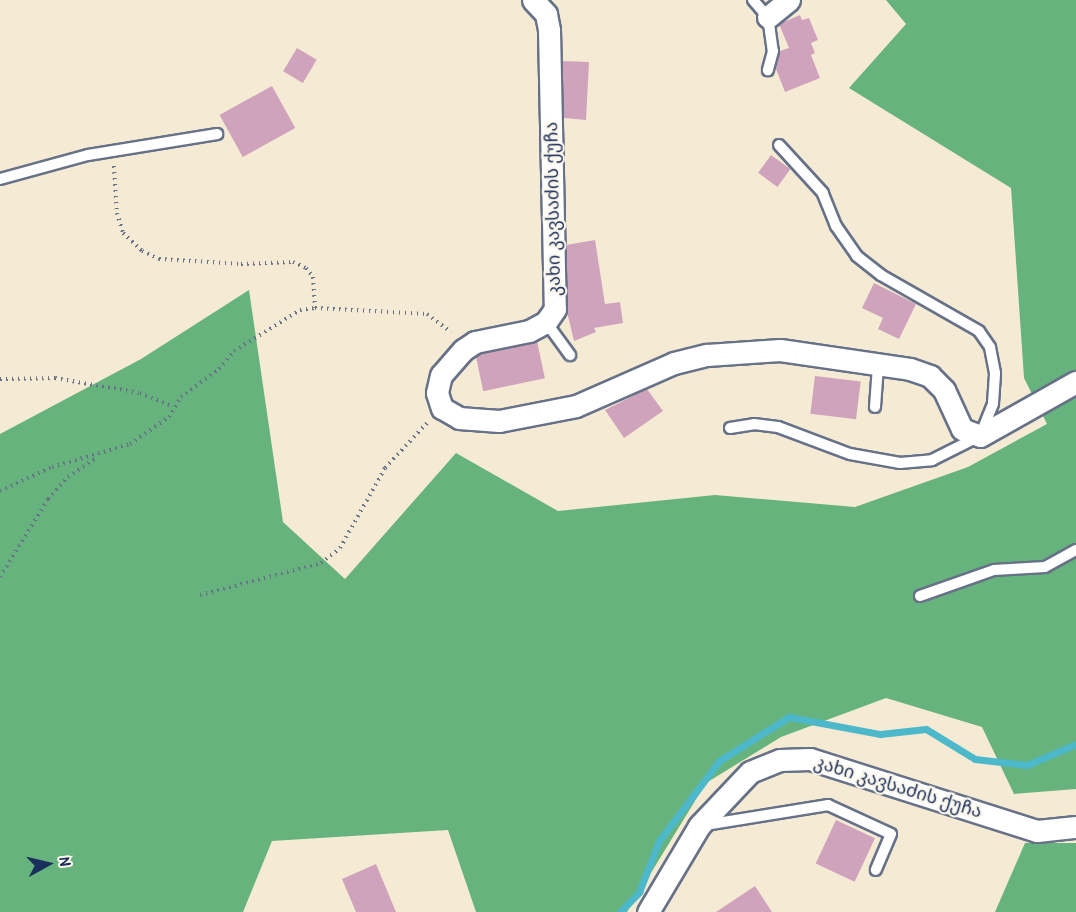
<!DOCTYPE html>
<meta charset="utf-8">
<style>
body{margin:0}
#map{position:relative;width:1076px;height:912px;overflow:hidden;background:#f5ebd5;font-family:"Patrick Hand","Noto Sans Georgian",sans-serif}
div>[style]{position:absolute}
.forest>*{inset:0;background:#67b37d}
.stream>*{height:7px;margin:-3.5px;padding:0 3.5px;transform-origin:3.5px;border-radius:3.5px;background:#4eb8cb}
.building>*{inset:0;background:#d0a3bc;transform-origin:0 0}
.path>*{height:4px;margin-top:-2px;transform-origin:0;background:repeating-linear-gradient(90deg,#677188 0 1.5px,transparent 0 6px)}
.roads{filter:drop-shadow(2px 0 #677188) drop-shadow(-2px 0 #677188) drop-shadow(0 2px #677188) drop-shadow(0 -2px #677188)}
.service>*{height:10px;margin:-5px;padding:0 5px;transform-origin:5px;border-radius:5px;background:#fff}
.minor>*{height:21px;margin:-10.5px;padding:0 10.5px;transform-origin:10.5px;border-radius:10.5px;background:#fff}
span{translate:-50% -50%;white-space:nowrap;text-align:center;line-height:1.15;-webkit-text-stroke:4.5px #fbf7ec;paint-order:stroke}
.street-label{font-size:18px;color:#1b2f5e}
.north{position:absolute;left:18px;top:834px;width:60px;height:60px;-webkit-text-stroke:4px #fbf7ec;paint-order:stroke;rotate:82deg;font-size:16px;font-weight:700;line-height:24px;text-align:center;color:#1b2f5e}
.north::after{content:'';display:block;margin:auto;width:21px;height:27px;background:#1b2f5e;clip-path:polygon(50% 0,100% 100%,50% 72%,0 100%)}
</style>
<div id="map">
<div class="forest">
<i style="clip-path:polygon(886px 0,1076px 0,1076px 789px,1014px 794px,982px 727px,886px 698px,781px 737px,706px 783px,627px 912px,476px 912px,448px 830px,272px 841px,243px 912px,0 912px,0 434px,141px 359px,249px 290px,283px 522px,345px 579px,456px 453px,558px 511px,715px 495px,855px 507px,968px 467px,1047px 424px,1024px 378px,1011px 188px,849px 88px,906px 24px)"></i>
<i style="clip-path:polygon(1025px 843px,1076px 843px,1076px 912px,995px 912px)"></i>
</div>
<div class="stream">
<i style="left:620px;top:912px;width:28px;rotate:-46deg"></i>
<i style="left:639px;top:892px;width:55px;rotate:-68.6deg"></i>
<i style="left:659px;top:841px;width:100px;rotate:-53.1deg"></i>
<i style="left:719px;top:761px;width:83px;rotate:-32.2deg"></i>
<i style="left:789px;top:717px;width:93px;rotate:10.6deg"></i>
<i style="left:880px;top:734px;width:46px;rotate:-6.2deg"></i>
<i style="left:926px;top:729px;width:57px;rotate:31.5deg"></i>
<i style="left:975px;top:759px;width:52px;rotate:6.6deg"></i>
<i style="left:1027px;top:765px;width:53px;rotate:-23.2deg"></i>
</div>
<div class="building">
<i style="clip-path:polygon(800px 15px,802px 20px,809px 18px,818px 40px,811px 43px,815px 53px,811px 55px,820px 78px,785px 92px,776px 69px,780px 51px,789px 48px,779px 24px)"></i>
<i style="left:297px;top:48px;width:23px;height:27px;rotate:31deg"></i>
<i style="clip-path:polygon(562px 61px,589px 62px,586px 120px,564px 118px)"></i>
<i style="left:272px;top:86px;width:48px;height:60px;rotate:61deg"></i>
<i style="left:771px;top:155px;width:24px;height:22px;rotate:36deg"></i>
<i style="clip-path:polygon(595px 240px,605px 304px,620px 302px,623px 323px,594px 328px,596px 332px,574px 341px,567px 312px,566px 245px)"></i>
<i style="clip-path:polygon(874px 283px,916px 304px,899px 339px,878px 329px,883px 318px,862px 308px)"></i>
<i style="left:537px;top:341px;width:38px;height:63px;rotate:78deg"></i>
<i style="left:815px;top:376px;width:46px;height:38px;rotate:7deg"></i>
<i style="clip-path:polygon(647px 389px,663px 411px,624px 438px,605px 410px)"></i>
<i style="left:836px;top:820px;width:43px;height:48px;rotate:25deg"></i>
<i style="clip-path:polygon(376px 864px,396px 912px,356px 912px,342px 879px)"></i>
<i style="clip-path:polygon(755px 886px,772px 912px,716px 912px)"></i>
</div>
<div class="path">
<i style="left:114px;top:166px;width:47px;rotate:86.3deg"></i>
<i style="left:117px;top:213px;width:21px;rotate:73deg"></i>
<i style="left:123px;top:233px;width:26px;rotate:43deg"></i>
<i style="left:142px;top:251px;width:19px;rotate:25deg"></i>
<i style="left:159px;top:259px;width:82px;rotate:3.5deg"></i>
<i style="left:241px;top:264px;width:52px;rotate:-2.2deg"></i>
<i style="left:293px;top:262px;width:14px;rotate:25deg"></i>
<i style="left:306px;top:268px;width:11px;rotate:52deg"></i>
<i style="left:313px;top:277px;width:31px;rotate:86deg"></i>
<i style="left:315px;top:308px;width:112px;rotate:3.1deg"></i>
<i style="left:427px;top:314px;width:30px;rotate:37deg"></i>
<i style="left:0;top:379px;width:55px;rotate:-1deg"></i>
<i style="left:55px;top:378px;width:86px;rotate:10deg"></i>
<i style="left:140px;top:393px;width:35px;rotate:22deg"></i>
<i style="left:0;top:491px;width:57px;rotate:-24.8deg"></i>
<i style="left:52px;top:467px;width:81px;rotate:-16.4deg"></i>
<i style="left:130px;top:444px;width:47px;rotate:-34.7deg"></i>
<i style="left:169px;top:417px;width:23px;rotate:-59deg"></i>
<i style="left:181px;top:397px;width:47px;rotate:-36.4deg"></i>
<i style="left:219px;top:369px;width:23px;rotate:-50deg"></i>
<i style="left:234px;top:351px;width:78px;rotate:-31.8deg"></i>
<i style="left:300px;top:310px;width:15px;rotate:-8deg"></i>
<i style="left:0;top:577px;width:92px;rotate:-58.4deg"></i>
<i style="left:48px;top:499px;width:30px;rotate:-48deg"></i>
<i style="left:68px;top:477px;width:34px;rotate:-34deg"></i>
<i style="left:200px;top:595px;width:125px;rotate:-14.8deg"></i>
<i style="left:321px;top:563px;width:24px;rotate:-38deg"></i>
<i style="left:340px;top:548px;width:92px;rotate:-60.6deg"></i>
<i style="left:385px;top:468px;width:62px;rotate:-47deg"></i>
</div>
<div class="roads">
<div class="service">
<i style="left:753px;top:0;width:23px;rotate:49deg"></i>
<i style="left:768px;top:17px;width:34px;rotate:82deg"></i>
<i style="left:773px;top:51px;width:20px;rotate:105deg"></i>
<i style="left:0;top:179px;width:91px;rotate:-15.3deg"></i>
<i style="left:88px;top:155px;width:131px;rotate:-9.2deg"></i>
<i style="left:546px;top:322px;width:41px;rotate:54deg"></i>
<i style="left:875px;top:407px;width:41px;rotate:-85.8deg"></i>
<i style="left:730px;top:428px;width:24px;rotate:-9deg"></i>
<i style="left:754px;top:424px;width:24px;rotate:7deg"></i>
<i style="left:778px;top:427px;width:77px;rotate:20.6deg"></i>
<i style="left:850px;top:454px;width:51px;rotate:10.2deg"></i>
<i style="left:900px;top:463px;width:32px;rotate:-5deg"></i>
<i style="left:932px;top:460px;width:54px;rotate:-26.6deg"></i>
<i style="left:980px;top:436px;width:35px;rotate:-68deg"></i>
<i style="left:993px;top:403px;width:30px;rotate:-86deg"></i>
<i style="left:995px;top:373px;width:26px;rotate:-101deg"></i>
<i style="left:990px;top:347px;width:19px;rotate:-125deg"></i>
<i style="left:979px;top:331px;width:113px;rotate:-150.3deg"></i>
<i style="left:881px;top:275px;width:31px;rotate:-142deg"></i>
<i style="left:857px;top:256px;width:37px;rotate:-125deg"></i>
<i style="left:836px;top:226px;width:35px;rotate:-112deg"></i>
<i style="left:823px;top:193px;width:65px;rotate:-132.5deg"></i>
<i style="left:920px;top:596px;width:78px;rotate:-19.4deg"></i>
<i style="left:994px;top:570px;width:51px;rotate:-3.4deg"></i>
<i style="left:1045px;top:567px;width:35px;rotate:-29deg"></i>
<i style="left:705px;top:825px;width:125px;rotate:-9.2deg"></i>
<i style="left:828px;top:805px;width:69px;rotate:24.7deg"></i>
<i style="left:891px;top:834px;width:39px;rotate:113deg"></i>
</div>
<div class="minor">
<i style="left:533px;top:0;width:19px;rotate:47deg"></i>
<i style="left:546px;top:14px;width:16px;rotate:79deg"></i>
<i style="left:549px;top:30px;width:279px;rotate:88.8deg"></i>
<i style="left:555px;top:309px;width:16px;rotate:125deg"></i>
<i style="left:546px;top:322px;width:19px;rotate:152deg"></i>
<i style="left:529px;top:331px;width:55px;rotate:168.5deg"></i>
<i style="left:475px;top:342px;width:14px;rotate:146deg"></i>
<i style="left:463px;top:350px;width:33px;rotate:131deg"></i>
<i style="left:441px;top:375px;width:18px;rotate:103deg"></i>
<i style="left:437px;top:393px;width:16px;rotate:72deg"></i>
<i style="left:442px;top:408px;width:20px;rotate:30deg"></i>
<i style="left:459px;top:418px;width:40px;rotate:4.3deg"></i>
<i style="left:499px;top:421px;width:78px;rotate:-11deg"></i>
<i style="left:576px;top:406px;width:107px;rotate:-23.7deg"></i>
<i style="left:674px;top:363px;width:34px;rotate:-14deg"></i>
<i style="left:707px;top:355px;width:73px;rotate:-3.9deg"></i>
<i style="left:780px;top:350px;width:131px;rotate:8.3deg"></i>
<i style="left:910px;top:369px;width:21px;rotate:19deg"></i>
<i style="left:930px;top:376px;width:20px;rotate:45deg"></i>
<i style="left:944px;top:390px;width:43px;rotate:65.2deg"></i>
<i style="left:962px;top:429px;width:19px;rotate:21deg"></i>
<i style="left:980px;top:436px;width:110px;rotate:-29.4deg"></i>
<i style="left:768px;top:17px;width:27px;rotate:-39deg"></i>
<i style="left:648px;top:912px;width:100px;rotate:-59.3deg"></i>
<i style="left:699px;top:826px;width:74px;rotate:-46.6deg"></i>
<i style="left:750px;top:772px;width:32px;rotate:-22deg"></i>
<i style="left:780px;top:760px;width:30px;rotate:-2deg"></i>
<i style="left:810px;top:759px;width:238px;rotate:17.6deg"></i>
<i style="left:1037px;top:831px;width:39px;rotate:-6deg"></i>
</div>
</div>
<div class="street-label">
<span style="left:553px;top:209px;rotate:-91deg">კახი კავსაძის ქუჩა</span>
<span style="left:898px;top:787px;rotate:17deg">კახი კავსაძის ქუჩა</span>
</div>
<div class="north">N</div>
</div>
